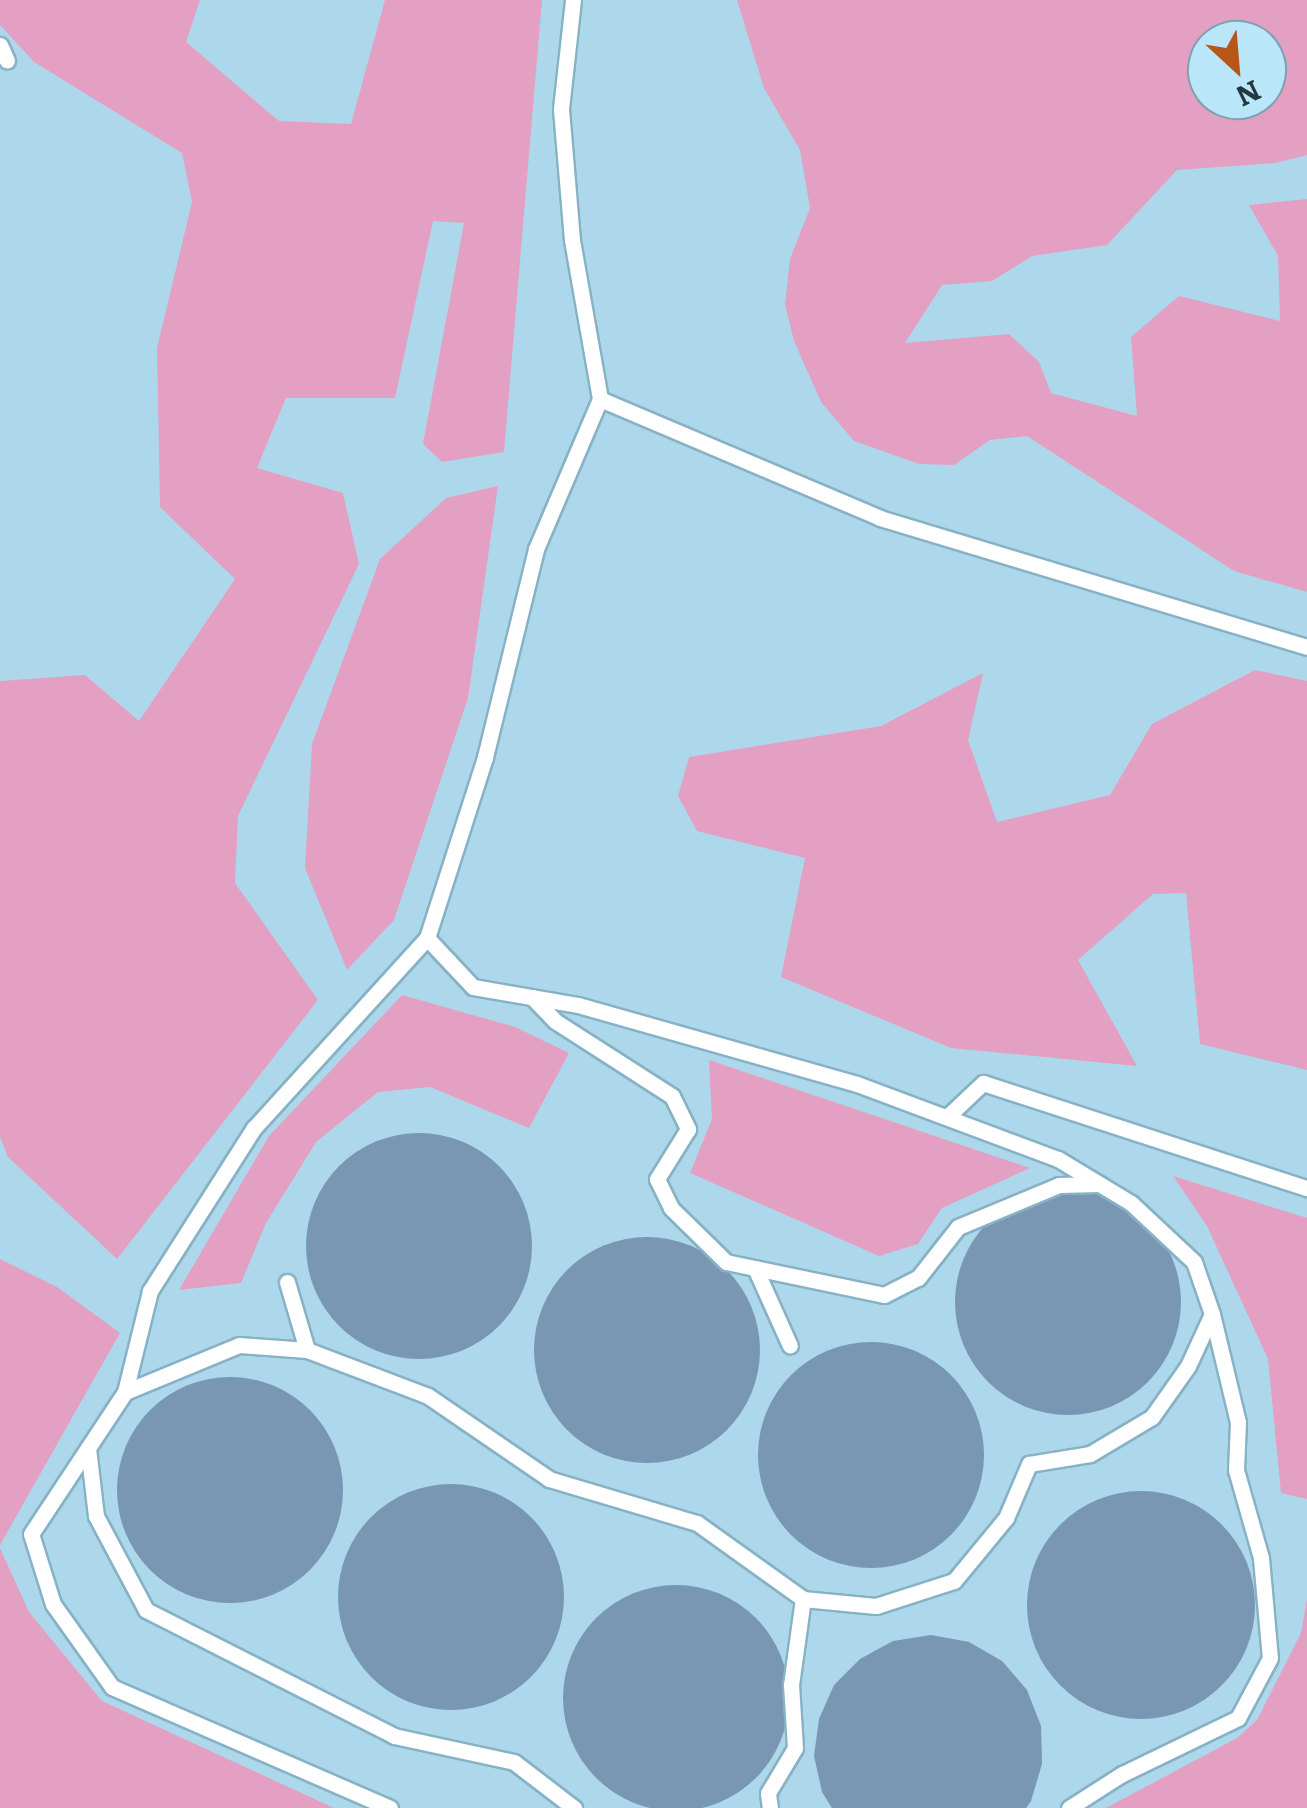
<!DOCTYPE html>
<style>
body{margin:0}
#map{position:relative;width:1307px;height:1808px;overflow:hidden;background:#add8ec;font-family:Literata,serif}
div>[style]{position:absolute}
.green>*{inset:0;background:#e4a0c2}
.building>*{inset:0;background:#7996b2}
.round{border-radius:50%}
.roads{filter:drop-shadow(2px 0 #87b2c5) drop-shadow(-2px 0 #87b2c5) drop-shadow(0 2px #87b2c5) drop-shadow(0 -2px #87b2c5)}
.service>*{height:15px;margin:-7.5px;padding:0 7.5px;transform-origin:7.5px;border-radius:7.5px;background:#fff}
span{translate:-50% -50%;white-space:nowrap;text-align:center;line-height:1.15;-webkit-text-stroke:9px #bae6fa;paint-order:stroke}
.north{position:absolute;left:1187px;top:20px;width:100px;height:100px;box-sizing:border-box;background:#bae6fa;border:2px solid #7fa0af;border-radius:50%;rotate:154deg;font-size:28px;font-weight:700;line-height:40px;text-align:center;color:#26383f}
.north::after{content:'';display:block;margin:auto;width:35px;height:45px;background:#b85619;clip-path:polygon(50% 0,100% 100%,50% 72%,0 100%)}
</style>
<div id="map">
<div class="green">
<i style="clip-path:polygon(0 0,200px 0,186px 42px,279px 121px,351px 124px,385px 0,542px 0,504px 452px,442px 462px,423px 444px,464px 223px,433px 221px,395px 398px,286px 398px,257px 468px,343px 493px,359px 564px,238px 816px,235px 883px,318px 1000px,117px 1259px,8px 1157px,0 1137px,0 681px,85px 675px,139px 721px,235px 579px,160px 507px,157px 348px,192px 202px,182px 153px,34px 62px,0 25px)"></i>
<i style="clip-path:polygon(evenodd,737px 0,1307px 0,1307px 155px,1276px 163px,1177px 170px,1107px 245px,1032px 256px,992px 281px,942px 285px,905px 343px,1009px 334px,1039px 362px,1051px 393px,1137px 416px,1131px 337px,1179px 296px,1280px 321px,1278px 256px,1249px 205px,1307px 199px,1307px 592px,1234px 571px,1027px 436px,990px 440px,954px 465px,919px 464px,854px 441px,821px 402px,794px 341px,785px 305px,790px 259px,810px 208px,800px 150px,764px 88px,737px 0,1207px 40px,1267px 40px,1267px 100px,1207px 100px,1207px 40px)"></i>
<i style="clip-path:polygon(498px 486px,468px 698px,394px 920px,347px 970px,305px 868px,312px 744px,380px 559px,446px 498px)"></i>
<i style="clip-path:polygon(1255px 670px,1307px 681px,1307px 1070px,1200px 1044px,1186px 893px,1153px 894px,1078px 960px,1137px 1066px,951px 1048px,781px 977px,805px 858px,697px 831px,678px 796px,689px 757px,881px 726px,983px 673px,968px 740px,997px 822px,1110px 795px,1152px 724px)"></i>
<i style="clip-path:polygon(402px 995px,515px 1027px,569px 1053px,529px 1128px,430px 1087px,378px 1092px,316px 1142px,266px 1223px,241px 1283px,179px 1290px,269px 1136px)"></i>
<i style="clip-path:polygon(709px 1060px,1030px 1168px,942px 1208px,918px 1244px,879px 1256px,690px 1173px,712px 1119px)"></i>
<i style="clip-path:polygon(1173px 1176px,1307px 1218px,1307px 1499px,1281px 1493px,1268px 1359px,1207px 1226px)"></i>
<i style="clip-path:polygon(0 1259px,57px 1287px,120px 1333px,0 1545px)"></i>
<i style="clip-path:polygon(0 1548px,29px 1612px,102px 1701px,334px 1808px,0 1808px)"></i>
<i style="clip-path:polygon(1307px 1599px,1307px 1808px,1106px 1808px,1237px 1738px,1257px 1720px,1301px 1633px)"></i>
</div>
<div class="building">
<i class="round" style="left:306px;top:1133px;width:226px;height:226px"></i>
<i class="round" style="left:955px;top:1189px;width:226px;height:226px"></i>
<i class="round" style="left:534px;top:1237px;width:226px;height:226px"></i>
<i class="round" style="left:758px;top:1342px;width:226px;height:226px"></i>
<i class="round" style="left:117px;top:1377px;width:226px;height:226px"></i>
<i class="round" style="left:338px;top:1484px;width:226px;height:226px"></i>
<i class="round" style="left:1027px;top:1491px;width:228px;height:228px"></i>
<i class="round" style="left:563px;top:1585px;width:226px;height:226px"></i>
<i style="clip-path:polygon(931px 1635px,969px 1642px,1002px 1661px,1027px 1690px,1041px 1726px,1042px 1764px,1031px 1801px,1026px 1808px,832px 1808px,822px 1792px,814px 1756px,819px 1719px,834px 1685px,860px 1659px,893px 1641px)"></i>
</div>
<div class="roads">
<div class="service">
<i style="left:573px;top:0;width:110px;rotate:96.3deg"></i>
<i style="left:561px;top:109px;width:131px;rotate:85.2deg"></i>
<i style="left:572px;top:240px;width:161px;rotate:80deg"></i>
<i style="left:600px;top:399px;width:304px;rotate:23deg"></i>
<i style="left:880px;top:518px;width:446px;rotate:16.8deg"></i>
<i style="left:0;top:45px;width:17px;rotate:66deg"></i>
<i style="left:427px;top:938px;width:67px;rotate:46.8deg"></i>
<i style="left:473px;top:987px;width:107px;rotate:9.7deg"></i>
<i style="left:578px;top:1005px;width:290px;rotate:15.8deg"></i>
<i style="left:857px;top:1084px;width:215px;rotate:20.5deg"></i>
<i style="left:1058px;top:1159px;width:85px;rotate:31.1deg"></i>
<i style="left:1131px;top:1203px;width:86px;rotate:43.1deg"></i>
<i style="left:1194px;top:1262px;width:55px;rotate:70.9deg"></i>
<i style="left:1212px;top:1314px;width:111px;rotate:76.5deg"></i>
<i style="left:1238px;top:1422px;width:48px;rotate:92.4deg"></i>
<i style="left:1236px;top:1470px;width:91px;rotate:74.1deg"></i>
<i style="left:1261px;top:1558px;width:100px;rotate:84.9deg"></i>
<i style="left:1270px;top:1658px;width:68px;rotate:118.1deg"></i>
<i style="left:1238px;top:1718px;width:129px;rotate:154.2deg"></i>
<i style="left:1122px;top:1774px;width:63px;rotate:147.3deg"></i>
<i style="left:532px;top:997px;width:33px;rotate:46deg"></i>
<i style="left:555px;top:1021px;width:139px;rotate:32.7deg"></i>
<i style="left:672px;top:1096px;width:37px;rotate:64deg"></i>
<i style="left:688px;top:1129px;width:59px;rotate:121.8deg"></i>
<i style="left:657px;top:1179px;width:32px;rotate:64deg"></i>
<i style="left:671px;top:1208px;width:77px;rotate:44.5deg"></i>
<i style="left:726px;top:1262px;width:161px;rotate:11.8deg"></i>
<i style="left:884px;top:1295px;width:38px;rotate:-27deg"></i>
<i style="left:918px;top:1278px;width:65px;rotate:-51.9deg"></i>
<i style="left:958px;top:1227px;width:109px;rotate:-22.6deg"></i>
<i style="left:1059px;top:1185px;width:40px;rotate:-1.4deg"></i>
<i style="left:947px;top:1117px;width:50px;rotate:-43.4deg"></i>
<i style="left:983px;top:1083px;width:341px;rotate:18deg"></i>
<i style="left:755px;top:1268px;width:85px;rotate:65.8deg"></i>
<i style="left:287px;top:1282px;width:71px;rotate:73.6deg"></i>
<i style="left:125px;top:1392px;width:123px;rotate:-22.4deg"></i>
<i style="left:239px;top:1345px;width:68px;rotate:4.2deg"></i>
<i style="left:307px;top:1350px;width:129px;rotate:20.8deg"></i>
<i style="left:428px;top:1396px;width:147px;rotate:34.4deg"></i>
<i style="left:549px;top:1479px;width:154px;rotate:16.6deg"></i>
<i style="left:697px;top:1523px;width:130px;rotate:35.6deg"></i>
<i style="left:803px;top:1599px;width:73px;rotate:5.5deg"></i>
<i style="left:876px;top:1606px;width:82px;rotate:-17.8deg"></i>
<i style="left:954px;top:1581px;width:82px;rotate:-50.5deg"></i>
<i style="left:1006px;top:1518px;width:59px;rotate:-66.9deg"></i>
<i style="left:1029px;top:1464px;width:62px;rotate:-9.3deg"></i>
<i style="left:1090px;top:1454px;width:72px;rotate:-30.8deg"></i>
<i style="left:1152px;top:1417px;width:62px;rotate:-54.8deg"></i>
<i style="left:1188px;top:1366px;width:57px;rotate:-65.2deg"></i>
<i style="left:88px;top:1448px;width:68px;rotate:83.3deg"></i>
<i style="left:96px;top:1516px;width:106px;rotate:62deg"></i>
<i style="left:146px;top:1610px;width:278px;rotate:26.9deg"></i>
<i style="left:394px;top:1736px;width:123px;rotate:12.2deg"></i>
<i style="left:514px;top:1762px;width:76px;rotate:37.5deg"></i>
<i style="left:390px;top:1808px;width:303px;rotate:-156.5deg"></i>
<i style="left:112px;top:1687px;width:102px;rotate:-125.4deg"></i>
<i style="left:53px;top:1604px;width:73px;rotate:-107.4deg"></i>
<i style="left:31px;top:1534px;width:170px;rotate:-56.5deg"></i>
<i style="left:125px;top:1392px;width:104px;rotate:-76.1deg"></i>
<i style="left:150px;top:1291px;width:193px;rotate:-57.5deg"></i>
<i style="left:254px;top:1128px;width:257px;rotate:-47.7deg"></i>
<i style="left:427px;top:938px;width:190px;rotate:-72.2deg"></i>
<i style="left:485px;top:757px;width:214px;rotate:-76.2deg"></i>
<i style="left:536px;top:549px;width:163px;rotate:-66.9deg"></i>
<i style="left:770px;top:1808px;width:15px;rotate:-98deg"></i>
<i style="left:768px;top:1793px;width:52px;rotate:-59deg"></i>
<i style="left:795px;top:1748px;width:63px;rotate:-93.6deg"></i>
<i style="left:791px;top:1685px;width:87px;rotate:-82.1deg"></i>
</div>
</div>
<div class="north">N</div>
</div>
